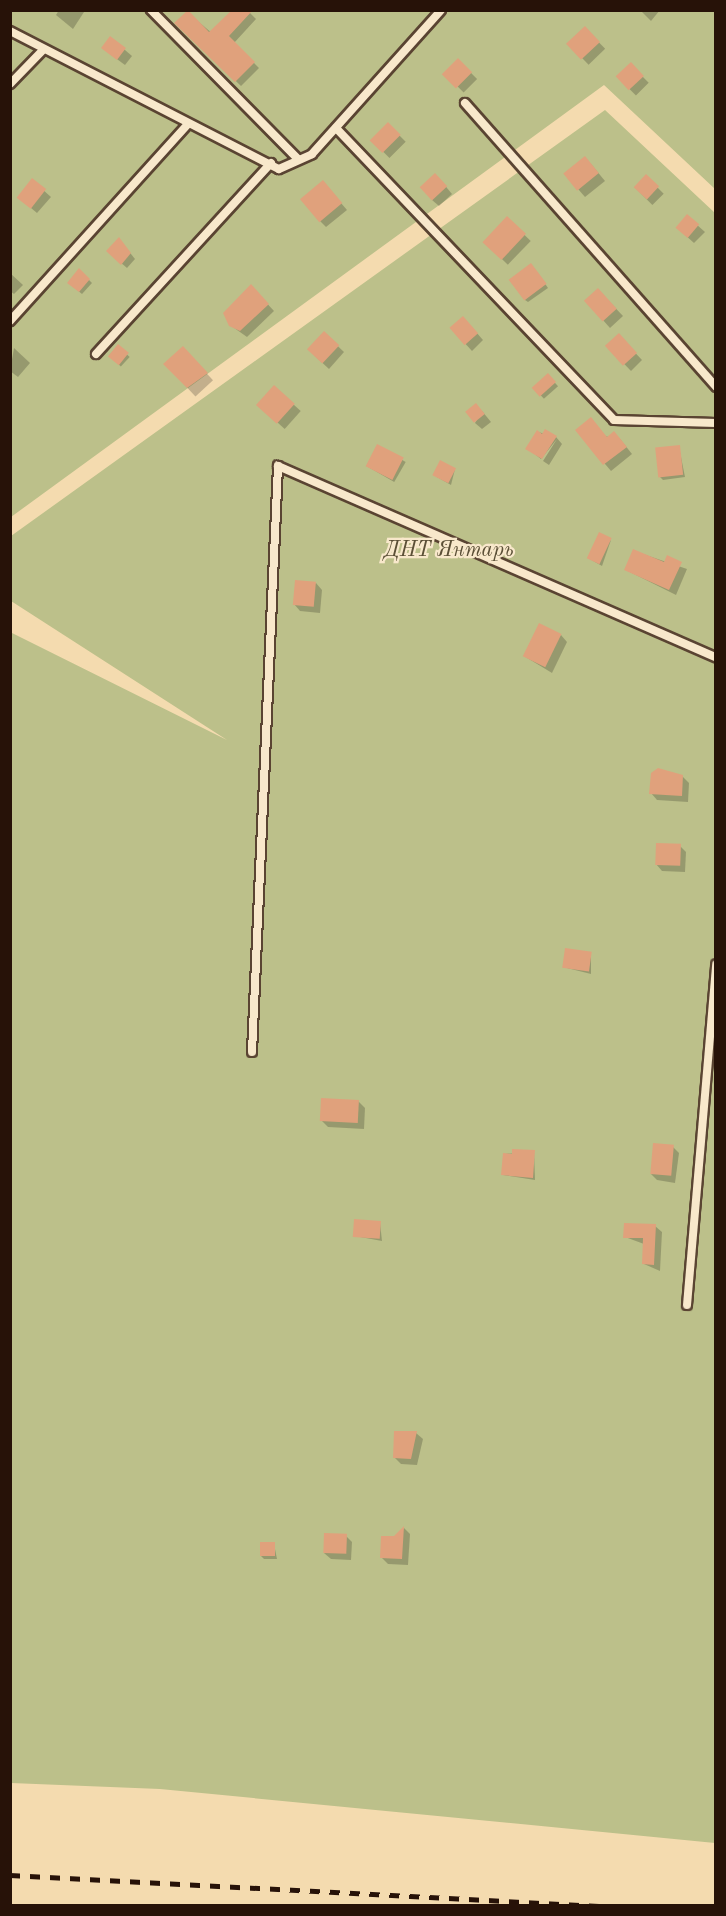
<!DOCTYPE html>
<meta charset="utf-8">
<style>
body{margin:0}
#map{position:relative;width:726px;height:1916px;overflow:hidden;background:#f4dbaf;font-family:"Old Standard TT",serif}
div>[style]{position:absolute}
.green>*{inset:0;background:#bcc08a}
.shadow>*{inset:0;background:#0003;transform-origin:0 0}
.building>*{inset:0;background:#e0a17c;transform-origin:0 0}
.roads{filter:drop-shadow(2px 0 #5a4432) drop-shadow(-2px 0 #5a4432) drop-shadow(0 2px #5a4432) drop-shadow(0 -2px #5a4432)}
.lane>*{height:8px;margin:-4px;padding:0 4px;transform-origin:4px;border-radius:4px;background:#f8e8cb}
.rail>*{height:4.5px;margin-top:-2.25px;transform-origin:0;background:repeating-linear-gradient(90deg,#271208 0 10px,transparent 0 20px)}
span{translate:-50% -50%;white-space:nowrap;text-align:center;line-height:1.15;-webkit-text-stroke:4.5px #f8e8cb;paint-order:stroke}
.park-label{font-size:21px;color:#5b4f36;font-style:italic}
.frame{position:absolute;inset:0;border:12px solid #271208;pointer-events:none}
</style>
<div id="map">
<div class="green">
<i style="clip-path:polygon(11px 11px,715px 11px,715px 189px,604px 85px,11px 517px)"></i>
<i style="clip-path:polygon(605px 110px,715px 213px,715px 1843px,160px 1789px,11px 1783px,10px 632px,227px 740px,11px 601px,11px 536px)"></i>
</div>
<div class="shadow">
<i style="clip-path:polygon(59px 10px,82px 10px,84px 12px,73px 29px,56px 15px)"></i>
<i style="clip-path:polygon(247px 10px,256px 19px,234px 43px,259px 68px,241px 86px,176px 23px,187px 12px,213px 34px)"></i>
<i style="clip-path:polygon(640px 10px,660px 10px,651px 21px)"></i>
<i style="left:585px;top:28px;width:29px;height:23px;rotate:46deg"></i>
<i style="clip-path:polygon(111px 38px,132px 56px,125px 65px,110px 54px)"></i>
<i style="left:458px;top:60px;width:27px;height:19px;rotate:45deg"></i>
<i style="left:631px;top:65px;width:25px;height:18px;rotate:45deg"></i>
<i style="left:388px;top:124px;width:25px;height:23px;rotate:45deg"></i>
<i style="clip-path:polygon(591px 164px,605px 181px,585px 197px,565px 174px)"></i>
<i style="left:646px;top:176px;width:25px;height:16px;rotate:45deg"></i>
<i style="clip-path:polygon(32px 180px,51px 197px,37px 213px,25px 203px)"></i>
<i style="clip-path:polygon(442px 182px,452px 194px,439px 206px,432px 200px)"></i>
<i style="clip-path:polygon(329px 189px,347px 210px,326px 227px,320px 221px)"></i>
<i style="clip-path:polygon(687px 216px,705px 232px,694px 243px,684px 234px)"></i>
<i style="left:507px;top:218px;width:33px;height:33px;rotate:44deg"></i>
<i style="clip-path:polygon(123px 244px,135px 259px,127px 268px,113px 256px)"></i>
<i style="clip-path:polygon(534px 268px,548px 288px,528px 302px,525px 300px)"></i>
<i style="clip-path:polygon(79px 270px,92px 283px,82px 294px,71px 285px)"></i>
<i style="clip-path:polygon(10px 273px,23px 285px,14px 294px,10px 291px)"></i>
<i style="clip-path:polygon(251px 286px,274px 311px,247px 337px,230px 325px)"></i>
<i style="clip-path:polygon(604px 296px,623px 316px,610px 328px,586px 301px)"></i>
<i style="clip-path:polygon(469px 324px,483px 340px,472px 351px,451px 328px)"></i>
<i style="clip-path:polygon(324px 333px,344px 352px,329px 369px,315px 356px)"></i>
<i style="clip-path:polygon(625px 342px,642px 360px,631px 371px,607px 346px)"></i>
<i style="left:118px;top:346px;width:16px;height:13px;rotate:43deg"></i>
<i style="clip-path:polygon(14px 348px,30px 363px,18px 377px,10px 371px)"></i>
<i style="left:183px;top:348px;width:44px;height:24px;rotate:47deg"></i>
<i style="left:548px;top:375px;width:15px;height:19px;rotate:48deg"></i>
<i style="left:274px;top:387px;width:36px;height:24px;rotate:42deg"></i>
<i style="clip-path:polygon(482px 411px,491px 422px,482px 429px,475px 423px)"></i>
<i style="clip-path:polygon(577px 431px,620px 439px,632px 454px,611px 471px)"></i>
<i style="clip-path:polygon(538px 432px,556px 437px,562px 444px,549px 465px,543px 461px,557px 439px,541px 459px,527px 448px)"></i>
<i style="left:378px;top:446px;width:32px;height:23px;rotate:30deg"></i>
<i style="clip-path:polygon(679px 447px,685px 477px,663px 480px,660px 477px)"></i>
<i style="clip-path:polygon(455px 469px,451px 485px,437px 477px)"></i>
<i style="clip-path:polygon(611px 540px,602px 566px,588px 558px)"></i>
<i style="clip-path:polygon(634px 551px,687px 569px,676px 595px,626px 570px)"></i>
<i style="clip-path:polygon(316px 583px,322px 590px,320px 613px,300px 611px,294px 604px)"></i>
<i style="clip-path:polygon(561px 635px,567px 642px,552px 673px,524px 656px)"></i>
<i style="clip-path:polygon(682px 776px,689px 783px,688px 802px,657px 800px,651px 793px)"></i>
<i style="clip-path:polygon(680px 846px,686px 852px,685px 872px,662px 871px,656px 864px)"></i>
<i style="clip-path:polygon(591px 954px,591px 974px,563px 967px)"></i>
<i style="clip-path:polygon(358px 1101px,365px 1108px,364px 1129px,328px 1127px,322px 1121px)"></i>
<i style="clip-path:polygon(673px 1147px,679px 1153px,675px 1183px,657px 1180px,651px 1174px)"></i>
<i style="clip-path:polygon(534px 1152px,535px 1180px,503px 1175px,504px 1154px)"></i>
<i style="clip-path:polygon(380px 1223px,382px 1241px,355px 1236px)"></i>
<i style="clip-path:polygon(655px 1226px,662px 1232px,660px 1271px,644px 1264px,644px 1244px,625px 1237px)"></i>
<i style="clip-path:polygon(416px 1433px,423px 1439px,417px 1465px,401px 1464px,394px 1457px)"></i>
<i style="clip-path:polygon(404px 1528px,410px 1534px,408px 1565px,388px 1564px,381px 1557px)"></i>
<i style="clip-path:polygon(346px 1536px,352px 1542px,351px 1560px,331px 1559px,324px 1553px)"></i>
<i style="clip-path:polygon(274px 1544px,277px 1559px,264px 1559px,261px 1556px)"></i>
</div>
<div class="building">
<i style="clip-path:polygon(188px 10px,209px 32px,232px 10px,253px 10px,229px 36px,255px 62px,235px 82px,174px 23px)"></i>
<i style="left:585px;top:26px;width:22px;height:26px;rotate:47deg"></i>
<i style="left:110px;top:36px;width:20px;height:15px;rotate:37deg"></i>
<i style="left:458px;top:58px;width:20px;height:23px;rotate:45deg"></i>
<i style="left:631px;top:62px;width:19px;height:21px;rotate:47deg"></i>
<i style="left:388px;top:122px;width:18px;height:26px;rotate:45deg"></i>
<i style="left:585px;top:156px;width:22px;height:28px;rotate:51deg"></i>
<i style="left:435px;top:173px;width:18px;height:21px;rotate:47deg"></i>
<i style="left:646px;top:174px;width:18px;height:18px;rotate:43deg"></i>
<i style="left:32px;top:178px;width:18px;height:25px;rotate:38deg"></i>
<i style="left:323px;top:180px;width:30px;height:30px;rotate:50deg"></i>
<i style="left:687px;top:214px;width:16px;height:18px;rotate:40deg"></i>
<i style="left:507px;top:216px;width:26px;height:36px;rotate:43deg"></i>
<i style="clip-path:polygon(119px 237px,131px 253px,121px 265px,106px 251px)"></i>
<i style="left:531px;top:263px;width:26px;height:28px;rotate:53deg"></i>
<i style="clip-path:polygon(79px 268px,90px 279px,79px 292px,67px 283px)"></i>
<i style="clip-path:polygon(251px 284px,269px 304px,240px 331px,229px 326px,223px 313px)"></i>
<i style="left:598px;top:288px;width:28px;height:19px;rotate:48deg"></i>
<i style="left:463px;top:316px;width:23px;height:18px;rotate:49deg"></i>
<i style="left:324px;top:331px;width:21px;height:25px;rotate:43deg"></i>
<i style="left:619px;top:333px;width:27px;height:19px;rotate:48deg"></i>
<i style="left:118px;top:344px;width:14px;height:16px;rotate:39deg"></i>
<i style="clip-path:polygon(183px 346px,208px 373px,187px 388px,163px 364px)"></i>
<i style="left:548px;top:373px;width:12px;height:22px;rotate:48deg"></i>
<i style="left:274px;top:385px;width:28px;height:27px;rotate:42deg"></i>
<i style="left:476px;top:403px;width:14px;height:14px;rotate:51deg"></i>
<i style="clip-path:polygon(591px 417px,607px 437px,614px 431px,627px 447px,603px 465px,575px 430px)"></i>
<i style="clip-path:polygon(545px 429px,557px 436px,542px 459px,525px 449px,537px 430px,542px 434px)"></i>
<i style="left:377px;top:444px;width:30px;height:25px;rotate:27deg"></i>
<i style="left:680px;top:445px;width:30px;height:25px;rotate:84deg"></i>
<i style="left:440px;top:460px;width:18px;height:17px;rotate:27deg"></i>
<i style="left:599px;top:532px;width:14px;height:29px;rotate:25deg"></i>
<i style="clip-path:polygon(633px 549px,664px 562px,667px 555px,682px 562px,669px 590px,624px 570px)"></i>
<i style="left:295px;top:580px;width:21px;height:25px;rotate:5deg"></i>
<i style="left:539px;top:623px;width:25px;height:37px;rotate:26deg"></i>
<i style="clip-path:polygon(658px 768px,683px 775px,682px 796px,649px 794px,651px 773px)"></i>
<i style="left:656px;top:843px;width:25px;height:22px;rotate:2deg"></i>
<i style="left:565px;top:948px;width:27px;height:20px;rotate:8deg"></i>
<i style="left:321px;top:1098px;width:38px;height:23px;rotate:3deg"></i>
<i style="left:653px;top:1143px;width:21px;height:31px;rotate:5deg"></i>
<i style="clip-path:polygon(512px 1149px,535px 1150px,533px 1178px,501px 1175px,503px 1153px,512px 1154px)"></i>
<i style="left:354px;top:1219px;width:27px;height:18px;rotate:4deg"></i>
<i style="clip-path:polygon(624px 1223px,656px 1224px,654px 1265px,642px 1264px,643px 1238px,623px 1238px)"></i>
<i style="clip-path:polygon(394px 1431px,417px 1431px,411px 1459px,393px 1458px)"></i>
<i style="clip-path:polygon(404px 1526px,402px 1559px,380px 1558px,381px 1536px,394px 1536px)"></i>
<i style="left:324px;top:1533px;width:23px;height:20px;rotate:2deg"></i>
<i style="left:260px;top:1542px;width:15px;height:14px"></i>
</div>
<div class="roads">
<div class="lane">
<i style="left:151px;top:10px;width:208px;rotate:45.4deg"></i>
<i style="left:10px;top:31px;width:302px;rotate:27.2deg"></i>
<i style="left:279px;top:169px;width:36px;rotate:-24deg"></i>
<i style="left:312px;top:154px;width:193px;rotate:-48.1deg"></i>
<i style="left:10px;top:84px;width:47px;rotate:-45.9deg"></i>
<i style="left:465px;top:103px;width:379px;rotate:48.5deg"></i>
<i style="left:336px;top:128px;width:403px;rotate:46.4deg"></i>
<i style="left:614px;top:420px;width:102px;rotate:1.7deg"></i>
<i style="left:10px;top:321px;width:264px;rotate:-47.9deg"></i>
<i style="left:96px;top:354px;width:259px;rotate:-47.5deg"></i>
<i style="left:252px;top:1052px;width:587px;rotate:-87.46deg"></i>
<i style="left:278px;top:466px;width:478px;rotate:23.6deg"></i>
<i style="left:687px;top:1305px;width:342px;rotate:-85.1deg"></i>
</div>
</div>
<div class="rail">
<i style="left:10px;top:1875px;width:590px;rotate:3.01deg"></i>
</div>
<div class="park-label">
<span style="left:449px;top:551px">ДНТ Янтарь</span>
</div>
<div class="frame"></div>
</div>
